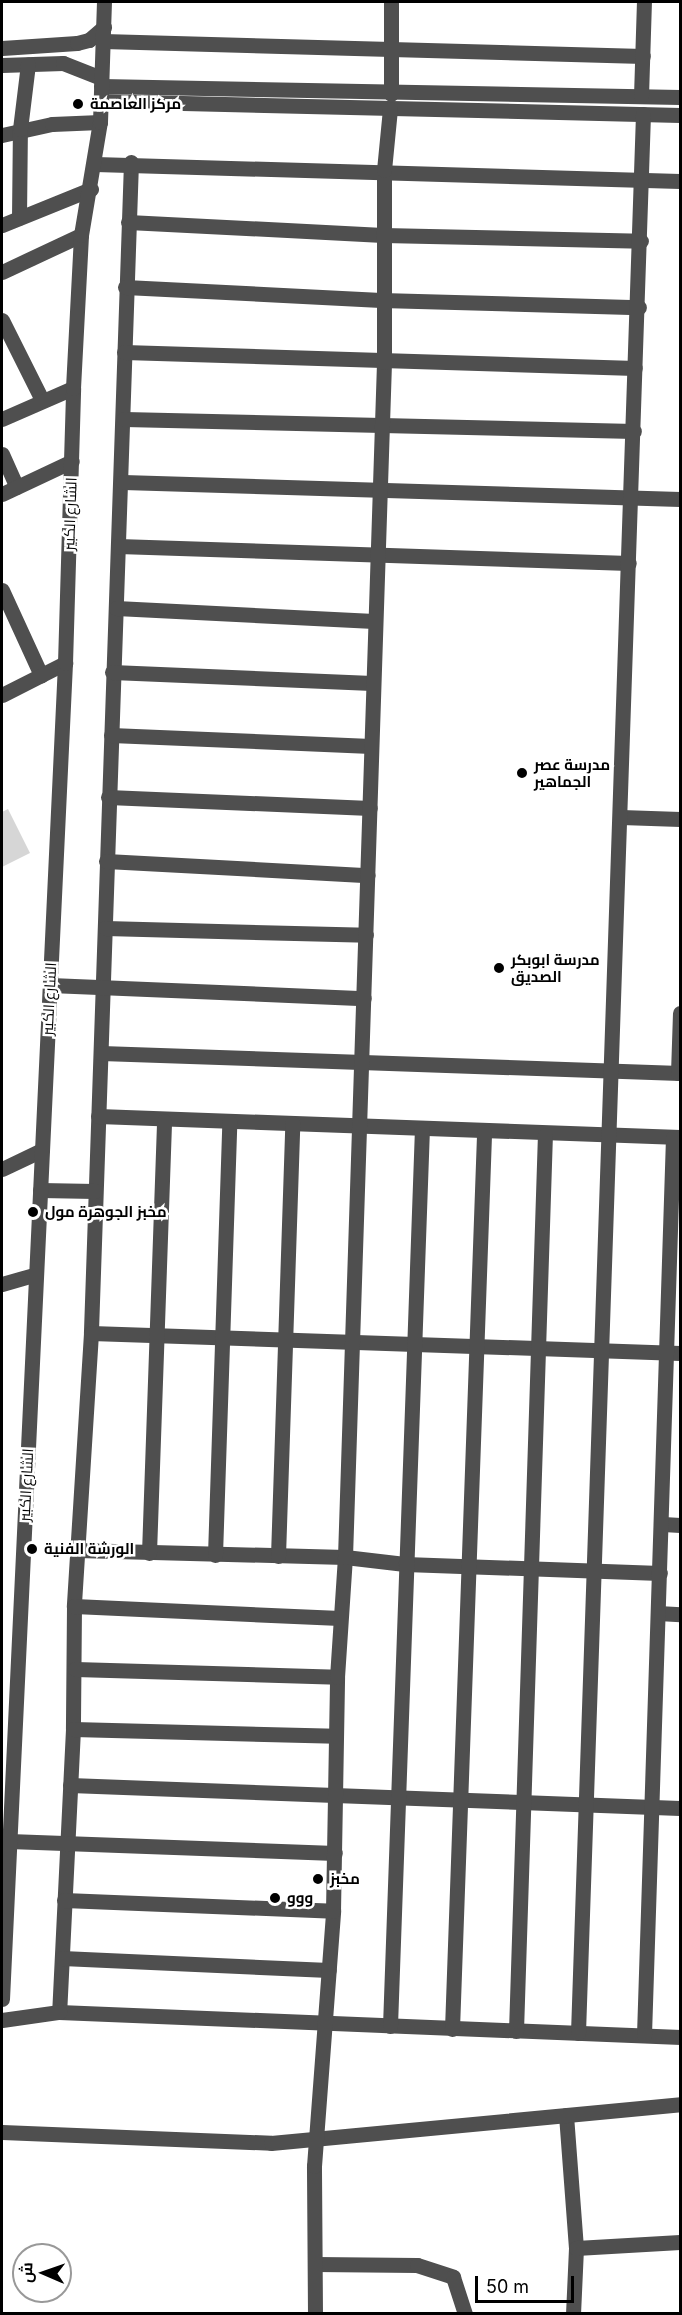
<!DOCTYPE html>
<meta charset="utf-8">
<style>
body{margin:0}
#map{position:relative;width:682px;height:2315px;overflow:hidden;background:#fff;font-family:Inter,Cairo,sans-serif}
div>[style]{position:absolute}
.green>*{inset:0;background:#d6d6d6}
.minor>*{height:15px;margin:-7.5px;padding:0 7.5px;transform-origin:7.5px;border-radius:7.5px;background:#4f4f4f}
.dots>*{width:16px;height:16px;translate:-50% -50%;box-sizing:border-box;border:3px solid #fff;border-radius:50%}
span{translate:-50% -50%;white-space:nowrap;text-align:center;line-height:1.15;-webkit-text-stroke:5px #fff;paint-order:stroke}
.poi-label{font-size:15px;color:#000;font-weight:700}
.left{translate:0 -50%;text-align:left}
.street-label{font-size:15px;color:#000}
.frame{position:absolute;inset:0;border:3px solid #000;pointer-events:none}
.north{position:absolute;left:12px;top:2243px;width:60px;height:60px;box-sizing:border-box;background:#fff;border:2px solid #999;border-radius:50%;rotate:272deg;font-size:16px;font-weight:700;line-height:24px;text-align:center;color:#000}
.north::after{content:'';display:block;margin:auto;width:21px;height:27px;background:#000;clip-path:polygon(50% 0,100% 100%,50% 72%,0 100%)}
.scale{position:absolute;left:475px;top:2276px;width:99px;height:27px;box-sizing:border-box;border:3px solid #000;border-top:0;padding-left:8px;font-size:18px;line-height:21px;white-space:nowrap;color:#000;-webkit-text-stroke:4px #fff;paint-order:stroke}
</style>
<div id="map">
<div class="green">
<i style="clip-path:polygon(8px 809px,30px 853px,2px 867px,2px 812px)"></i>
</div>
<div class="minor">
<i style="left:103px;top:41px;width:540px;rotate:1.59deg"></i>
<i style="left:2px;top:48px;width:75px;rotate:-3.8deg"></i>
<i style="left:77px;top:43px;width:12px;rotate:-14deg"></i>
<i style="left:89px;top:40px;width:20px;rotate:-41deg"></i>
<i style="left:2px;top:65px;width:61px;rotate:-1.9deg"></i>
<i style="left:63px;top:63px;width:41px;rotate:21.5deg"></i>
<i style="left:101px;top:86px;width:579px;rotate:1.09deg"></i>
<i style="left:391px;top:94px;width:92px;rotate:-90deg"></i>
<i style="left:641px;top:96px;width:94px;rotate:-88.2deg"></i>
<i style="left:100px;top:101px;width:580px;rotate:1.38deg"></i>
<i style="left:2px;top:135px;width:51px;rotate:-12.4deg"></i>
<i style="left:52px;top:124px;width:48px;rotate:-2.4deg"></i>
<i style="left:131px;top:162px;width:1172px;rotate:91.96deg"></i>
<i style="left:91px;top:1333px;width:274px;rotate:93.6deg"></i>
<i style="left:74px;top:1606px;width:123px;rotate:90.5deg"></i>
<i style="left:73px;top:1729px;width:283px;rotate:92.8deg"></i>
<i style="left:59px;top:2012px;width:622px;rotate:2.31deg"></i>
<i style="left:95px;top:164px;width:585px;rotate:1.66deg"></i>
<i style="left:19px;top:218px;width:89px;rotate:-89.4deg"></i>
<i style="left:20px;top:129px;width:65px;rotate:-83deg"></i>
<i style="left:128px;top:222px;width:255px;rotate:2.9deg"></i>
<i style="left:383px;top:235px;width:258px;rotate:1.3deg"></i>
<i style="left:2px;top:225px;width:96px;rotate:-22deg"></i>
<i style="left:2px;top:272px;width:87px;rotate:-25.1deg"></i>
<i style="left:125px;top:287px;width:256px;rotate:2.9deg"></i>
<i style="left:381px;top:300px;width:258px;rotate:1.6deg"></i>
<i style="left:2px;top:320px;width:89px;rotate:63.4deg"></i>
<i style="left:124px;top:352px;width:511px;rotate:1.79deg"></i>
<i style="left:2px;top:419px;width:77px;rotate:-23.6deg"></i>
<i style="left:124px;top:419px;width:510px;rotate:1.35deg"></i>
<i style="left:2px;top:454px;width:36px;rotate:66deg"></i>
<i style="left:123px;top:482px;width:557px;rotate:1.75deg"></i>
<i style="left:2px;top:494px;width:77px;rotate:-25.2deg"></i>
<i style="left:118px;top:546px;width:511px;rotate:1.91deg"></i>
<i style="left:2px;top:590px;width:94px;rotate:65.4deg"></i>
<i style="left:116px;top:608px;width:258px;rotate:2.9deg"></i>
<i style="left:112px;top:672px;width:260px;rotate:2.4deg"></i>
<i style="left:2px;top:695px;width:71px;rotate:-26.9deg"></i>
<i style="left:111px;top:735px;width:260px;rotate:2.4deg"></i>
<i style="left:108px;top:797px;width:262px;rotate:2.4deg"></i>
<i style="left:621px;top:817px;width:59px;rotate:1.9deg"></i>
<i style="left:106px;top:861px;width:262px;rotate:3.1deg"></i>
<i style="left:105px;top:928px;width:261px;rotate:1.5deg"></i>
<i style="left:50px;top:985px;width:314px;rotate:2.4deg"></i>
<i style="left:101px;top:1053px;width:579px;rotate:1.98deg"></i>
<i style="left:678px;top:1073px;width:60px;rotate:-88.1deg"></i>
<i style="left:98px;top:1116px;width:582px;rotate:2.07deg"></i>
<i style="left:2px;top:1169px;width:44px;rotate:-25.4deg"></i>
<i style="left:40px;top:1190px;width:55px;rotate:1deg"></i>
<i style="left:2px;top:1284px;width:35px;rotate:-16deg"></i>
<i style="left:91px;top:1333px;width:589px;rotate:1.94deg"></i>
<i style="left:663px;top:1524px;width:17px;rotate:3deg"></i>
<i style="left:77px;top:1550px;width:268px;rotate:1.5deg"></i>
<i style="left:345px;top:1557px;width:60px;rotate:6.7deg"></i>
<i style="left:405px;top:1564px;width:255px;rotate:2deg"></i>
<i style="left:149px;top:1553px;width:432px;rotate:-88deg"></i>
<i style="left:215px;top:1555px;width:433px;rotate:-88.1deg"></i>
<i style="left:278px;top:1556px;width:433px;rotate:-88.1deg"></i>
<i style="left:74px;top:1606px;width:266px;rotate:2.6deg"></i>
<i style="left:658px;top:1613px;width:22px;rotate:3deg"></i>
<i style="left:75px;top:1669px;width:262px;rotate:1.7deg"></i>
<i style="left:73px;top:1729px;width:262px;rotate:1.5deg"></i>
<i style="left:70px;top:1785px;width:610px;rotate:2.16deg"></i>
<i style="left:9px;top:1841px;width:326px;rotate:2.1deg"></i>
<i style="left:64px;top:1900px;width:269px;rotate:2.3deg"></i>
<i style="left:62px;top:1958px;width:267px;rotate:2.6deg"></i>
<i style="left:2px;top:1999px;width:1337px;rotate:-87.3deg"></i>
<i style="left:65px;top:663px;width:275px;rotate:-88.3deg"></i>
<i style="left:73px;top:388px;width:153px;rotate:-87deg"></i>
<i style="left:81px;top:235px;width:115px;rotate:-80.5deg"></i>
<i style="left:100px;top:122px;width:120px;rotate:-88.1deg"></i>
<i style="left:2px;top:2020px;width:58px;rotate:-8deg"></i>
<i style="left:390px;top:2026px;width:898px;rotate:-87.96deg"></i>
<i style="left:452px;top:2029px;width:897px;rotate:-87.95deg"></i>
<i style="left:516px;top:2031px;width:896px;rotate:-88.15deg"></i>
<i style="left:578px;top:2033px;width:1920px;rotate:-88.06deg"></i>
<i style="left:644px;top:2035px;width:898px;rotate:-88.15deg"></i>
<i style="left:566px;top:2115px;width:133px;rotate:85.7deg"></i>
<i style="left:576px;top:2248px;width:66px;rotate:92.6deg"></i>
<i style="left:2px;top:2132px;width:269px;rotate:2.3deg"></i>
<i style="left:271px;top:2143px;width:411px;rotate:-5.4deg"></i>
<i style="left:576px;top:2248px;width:104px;rotate:-3.3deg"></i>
<i style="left:315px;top:2264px;width:102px;rotate:0.6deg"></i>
<i style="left:417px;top:2265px;width:38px;rotate:18deg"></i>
<i style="left:453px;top:2277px;width:39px;rotate:72deg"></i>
<i style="left:315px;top:2314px;width:148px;rotate:-90.4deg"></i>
<i style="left:314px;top:2166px;width:256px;rotate:-85.7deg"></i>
<i style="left:333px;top:1911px;width:234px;rotate:-89deg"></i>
<i style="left:337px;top:1677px;width:120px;rotate:-86.2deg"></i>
<i style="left:345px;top:1557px;width:1196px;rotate:-88.13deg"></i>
<i style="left:384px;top:362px;width:192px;rotate:-90deg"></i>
<i style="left:384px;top:170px;width:61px;rotate:-84.4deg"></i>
</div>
<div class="dots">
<i style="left:78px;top:104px;background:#000"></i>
<i style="left:522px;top:773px;background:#000"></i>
<i style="left:499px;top:968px;background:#000"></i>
<i style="left:33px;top:1212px;background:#000"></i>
<i style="left:32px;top:1549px;background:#000"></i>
<i style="left:318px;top:1879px;background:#000"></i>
<i style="left:275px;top:1898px;background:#000"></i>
</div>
<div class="poi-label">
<span class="left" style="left:90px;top:104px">مركز العاصمة</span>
<span class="left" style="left:534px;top:773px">مدرسة عصر<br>الجماهير</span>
<span class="left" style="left:511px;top:968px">مدرسة ابوبكر<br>الصديق</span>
<span class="left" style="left:45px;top:1212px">مخبز الجوهرة مول</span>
<span class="left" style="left:44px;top:1549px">الورشة الفنية</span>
<span class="left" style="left:330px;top:1879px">مخبز</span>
<span class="left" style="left:287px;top:1898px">ووو</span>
</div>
<div class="street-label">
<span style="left:70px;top:514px;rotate:-88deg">الشارع الكبير</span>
<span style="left:49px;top:999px;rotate:-87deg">الشارع الكبير</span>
<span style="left:26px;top:1485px;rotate:-87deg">الشارع الكبير</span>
</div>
<div class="frame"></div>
<div class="north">ش</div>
<div class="scale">50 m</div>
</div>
